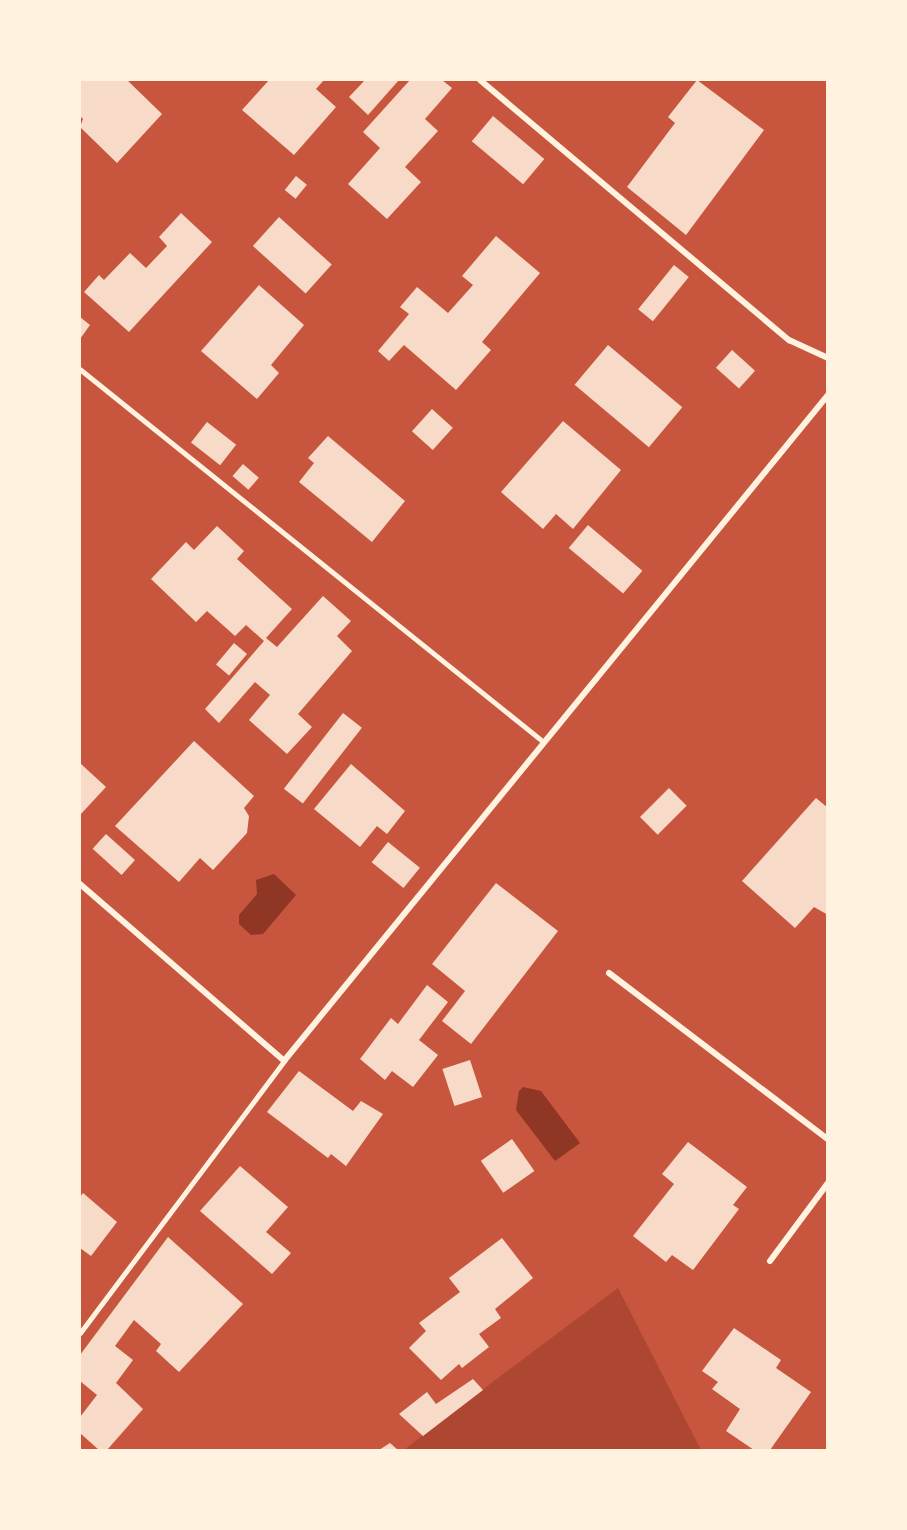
<!DOCTYPE html>
<style>
body{margin:0}
#map{position:relative;width:907px;height:1530px;overflow:hidden;background:#c8553d;font-family:"Archivo Narrow",sans-serif}
div>[style]{position:absolute}
.green>*{inset:0;background:#ae4732}
.water>*{inset:0;background:#8f3625}
.building>*{inset:0;background:#f7dbc8;transform-origin:0 0}
.service>*{height:4.5px;margin:-2.25px;padding:0 2.25px;transform-origin:2.25px;border-radius:2.25px;background:#fff3e0}
.minor>*{height:6px;margin:-3px;padding:0 3px;transform-origin:3px;border-radius:3px;background:#fff3e0}
span{translate:-50% -50%;white-space:nowrap;text-align:center;line-height:1.15;-webkit-text-stroke:6px #fff3e0;paint-order:stroke}
.frame{position:absolute;inset:0;border:81px solid #fff3e0;pointer-events:none}
</style>
<div id="map">
<div class="green">
<i style="clip-path:polygon(618px 1288px,701px 1450px,404px 1450px,446px 1417px)"></i>
</div>
<div class="water">
<i style="clip-path:polygon(274px 874px,296px 895px,263px 934px,251px 935px,239px 924px,239px 915px,257px 894px,256px 880px)"></i>
<i style="clip-path:polygon(523px 1087px,541px 1091px,580px 1143px,555px 1161px,516px 1110px,519px 1091px)"></i>
</div>
<div class="building">
<i style="clip-path:polygon(80px 80px,127px 80px,162px 114px,117px 163px,80px 127px,83px 119px,80px 116px)"></i>
<i style="clip-path:polygon(269px 80px,324px 80px,316px 89px,336px 107px,294px 155px,242px 110px)"></i>
<i style="clip-path:polygon(365px 80px,399px 80px,368px 115px,349px 97px)"></i>
<i style="clip-path:polygon(410px 80px,442px 80px,452px 88px,425px 119px,438px 131px,405px 167px,421px 182px,387px 219px,348px 184px,380px 148px,363px 132px)"></i>
<i style="clip-path:polygon(697px 80px,764px 130px,686px 235px,627px 187px,675px 123px,668px 117px)"></i>
<i style="left:493px;top:116px;width:67px;height:33px;rotate:40deg"></i>
<i style="left:296px;top:176px;width:14px;height:18px;rotate:39deg"></i>
<i style="clip-path:polygon(181px 213px,212px 242px,129px 332px,84px 292px,99px 275px,104px 280px,130px 253px,146px 268px,167px 246px,159px 237px)"></i>
<i style="left:279px;top:217px;width:71px;height:39px;rotate:42deg"></i>
<i style="clip-path:polygon(496px 236px,540px 273px,482px 342px,491px 350px,456px 390px,404px 345px,389px 361px,378px 351px,409px 314px,400px 307px,417px 287px,448px 313px,473px 285px,462px 276px)"></i>
<i style="left:674px;top:265px;width:19px;height:57px;rotate:39deg"></i>
<i style="clip-path:polygon(259px 285px,304px 325px,271px 365px,279px 373px,257px 399px,201px 351px)"></i>
<i style="clip-path:polygon(80px 317px,90px 325px,80px 339px)"></i>
<i style="left:608px;top:345px;width:97px;height:52px;rotate:40deg"></i>
<i style="left:732px;top:350px;width:31px;height:24px;rotate:42deg"></i>
<i style="left:432px;top:409px;width:28px;height:30px;rotate:42deg"></i>
<i style="clip-path:polygon(563px 421px,621px 470px,573px 529px,556px 514px,543px 529px,501px 492px)"></i>
<i style="left:207px;top:422px;width:37px;height:26px;rotate:38deg"></i>
<i style="clip-path:polygon(328px 436px,405px 501px,372px 542px,299px 482px,314px 463px,308px 458px)"></i>
<i style="left:243px;top:464px;width:21px;height:16px;rotate:41deg"></i>
<i style="left:588px;top:525px;width:71px;height:30px;rotate:40deg"></i>
<i style="clip-path:polygon(217px 526px,244px 551px,237px 559px,292px 609px,266px 638px,277px 647px,323px 596px,351px 621px,337px 636px,352px 651px,298px 714px,312px 727px,287px 754px,249px 720px,270px 695px,255px 682px,219px 723px,205px 709px,264px 641px,246px 625px,235px 636px,207px 611px,196px 622px,151px 579px,186px 542px,194px 550px)"></i>
<i style="left:234px;top:643px;width:17px;height:28px;rotate:40deg"></i>
<i style="left:343px;top:713px;width:24px;height:96px;rotate:38deg"></i>
<i style="clip-path:polygon(194px 741px,254px 796px,244px 808px,249px 816px,247px 833px,213px 870px,200px 858px,179px 882px,115px 826px)"></i>
<i style="clip-path:polygon(80px 763px,106px 787px,80px 815px)"></i>
<i style="clip-path:polygon(351px 764px,405px 811px,387px 834px,377px 826px,360px 847px,314px 809px)"></i>
<i style="left:669px;top:788px;width:25px;height:41px;rotate:45deg"></i>
<i style="clip-path:polygon(816px 798px,828px 808px,828px 915px,814px 907px,795px 928px,742px 881px)"></i>
<i style="left:106px;top:834px;width:39px;height:20px;rotate:42deg"></i>
<i style="left:388px;top:842px;width:41px;height:26px;rotate:39deg"></i>
<i style="clip-path:polygon(496px 883px,558px 931px,471px 1044px,442px 1021px,465px 991px,432px 964px)"></i>
<i style="clip-path:polygon(427px 985px,448px 1002px,419px 1040px,438px 1055px,413px 1087px,392px 1071px,385px 1080px,360px 1059px,391px 1018px,398px 1024px)"></i>
<i style="left:470px;top:1060px;width:39px;height:29px;rotate:72deg"></i>
<i style="clip-path:polygon(299px 1071px,353px 1111px,361px 1101px,383px 1114px,346px 1166px,331px 1154px,328px 1158px,267px 1112px)"></i>
<i style="left:512px;top:1139px;width:39px;height:38px;rotate:55deg"></i>
<i style="clip-path:polygon(688px 1142px,747px 1187px,733px 1205px,739px 1209px,693px 1270px,672px 1255px,666px 1262px,633px 1236px,674px 1184px,662px 1174px)"></i>
<i style="clip-path:polygon(240px 1166px,288px 1207px,266px 1232px,291px 1253px,272px 1274px,200px 1211px)"></i>
<i style="clip-path:polygon(83px 1193px,117px 1222px,91px 1256px,80px 1248px,80px 1197px)"></i>
<i style="clip-path:polygon(168px 1237px,243px 1304px,179px 1372px,156px 1351px,161px 1344px,134px 1320px,115px 1346px,133px 1360px,116px 1383px,143px 1409px,107px 1450px,99px 1450px,80px 1433px,80px 1417px,97px 1395px,80px 1381px,80px 1355px)"></i>
<i style="clip-path:polygon(502px 1238px,533px 1278px,495px 1309px,501px 1318px,479px 1334px,489px 1347px,462px 1368px,459px 1364px,441px 1380px,409px 1348px,426px 1331px,419px 1323px,460px 1292px,449px 1278px)"></i>
<i style="clip-path:polygon(734px 1328px,781px 1360px,776px 1368px,811px 1392px,770px 1450px,754px 1450px,726px 1431px,740px 1409px,712px 1389px,718px 1382px,702px 1371px)"></i>
<i style="clip-path:polygon(473px 1379px,483px 1390px,423px 1436px,399px 1414px,427px 1392px,436px 1404px)"></i>
<i style="clip-path:polygon(390px 1443px,398px 1450px,379px 1450px)"></i>
</div>
<div class="service">
<i style="left:80px;top:369px;width:595px;rotate:38.8deg"></i>
<i style="left:80px;top:1333px;width:340px;rotate:-53.1deg"></i>
</div>
<div class="minor">
<i style="left:480px;top:80px;width:404px;rotate:40.1deg"></i>
<i style="left:789px;top:340px;width:43px;rotate:24.8deg"></i>
<i style="left:80px;top:884px;width:270px;rotate:40.9deg"></i>
<i style="left:284px;top:1061px;width:860px;rotate:-50.76deg"></i>
<i style="left:609px;top:973px;width:275px;rotate:37.2deg"></i>
<i style="left:770px;top:1261px;width:97px;rotate:-53.4deg"></i>
</div>
<div class="frame"></div>
</div>
